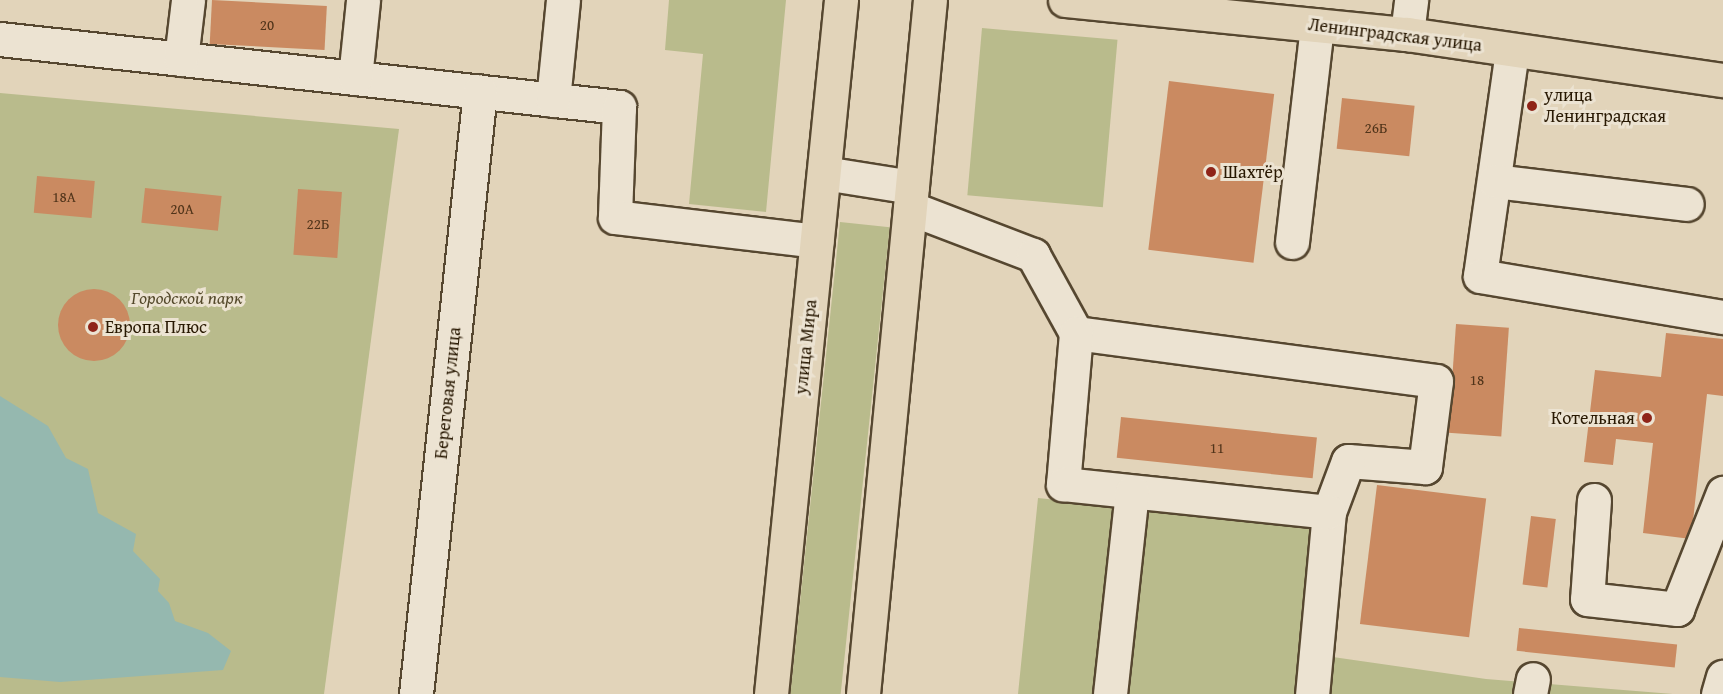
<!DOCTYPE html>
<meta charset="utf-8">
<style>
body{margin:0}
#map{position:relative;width:1723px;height:694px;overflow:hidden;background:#e2d4ba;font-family:"Gentium Book Plus",serif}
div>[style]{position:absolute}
.green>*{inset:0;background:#b9bb8c;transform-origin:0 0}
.water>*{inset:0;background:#95b8af}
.building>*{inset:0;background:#ca8a61;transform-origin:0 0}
.round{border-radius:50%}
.roads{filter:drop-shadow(2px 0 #564730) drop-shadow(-2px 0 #564730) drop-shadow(0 2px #564730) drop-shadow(0 -2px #564730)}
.minor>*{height:33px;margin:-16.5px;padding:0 16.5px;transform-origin:16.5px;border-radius:16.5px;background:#ece3d2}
.major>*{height:33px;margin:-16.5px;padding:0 16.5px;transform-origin:16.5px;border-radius:16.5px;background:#e2d4ba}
.dots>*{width:16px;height:16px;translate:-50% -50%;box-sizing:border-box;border:3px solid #ece3d2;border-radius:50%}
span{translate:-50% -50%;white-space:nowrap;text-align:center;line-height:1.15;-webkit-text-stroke:6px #ece3d2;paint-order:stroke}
.number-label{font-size:15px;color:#50341a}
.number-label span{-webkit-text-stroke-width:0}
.street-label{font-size:18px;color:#281802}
.poi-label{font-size:18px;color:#281802}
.left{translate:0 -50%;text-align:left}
.right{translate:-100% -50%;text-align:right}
.park-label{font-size:18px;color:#54492b;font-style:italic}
</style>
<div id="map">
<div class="green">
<i style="clip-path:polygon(669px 0,786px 0,766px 212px,689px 204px,703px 54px,665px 50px)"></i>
<i style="left:982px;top:28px;width:136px;height:168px;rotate:5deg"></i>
<i style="clip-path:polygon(0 93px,399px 129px,324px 694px,0 694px)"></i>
<i style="left:840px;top:222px;width:50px;height:475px;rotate:6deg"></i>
<i style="clip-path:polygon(1038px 498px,1311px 527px,1298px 652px,1486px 679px,1673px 694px,1018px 694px)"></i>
</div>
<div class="water">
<i style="clip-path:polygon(0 396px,48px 426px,66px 458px,88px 469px,98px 513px,136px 534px,133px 551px,160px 579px,158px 591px,169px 603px,175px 621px,208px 633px,231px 651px,223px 670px,60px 682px,0 677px)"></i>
</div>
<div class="building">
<i style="left:212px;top:0;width:115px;height:44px;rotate:3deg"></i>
<i style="left:1169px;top:81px;width:106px;height:170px;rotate:7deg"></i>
<i style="left:1342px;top:98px;width:73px;height:51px;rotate:6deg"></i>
<i style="left:37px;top:176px;width:58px;height:37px;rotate:5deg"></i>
<i style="left:145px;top:188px;width:77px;height:35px;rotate:6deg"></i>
<i style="left:298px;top:189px;width:44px;height:66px;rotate:4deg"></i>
<i class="round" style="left:58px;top:289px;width:72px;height:72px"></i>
<i style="left:1456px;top:324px;width:53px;height:109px;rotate:4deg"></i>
<i style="clip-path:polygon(1666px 333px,1723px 339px,1723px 396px,1707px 394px,1691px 539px,1643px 533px,1653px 443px,1616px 439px,1613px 465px,1584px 462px,1595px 370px,1661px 377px)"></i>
<i style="left:1121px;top:417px;width:197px;height:41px;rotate:6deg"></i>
<i style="left:1377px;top:485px;width:110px;height:140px;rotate:7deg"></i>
<i style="left:1531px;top:516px;width:25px;height:69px;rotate:7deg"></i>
<i style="left:1519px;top:628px;width:159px;height:23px;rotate:6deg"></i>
</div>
<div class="roads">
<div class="minor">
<i style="left:1407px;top:34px;width:34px;rotate:-83deg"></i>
<i style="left:0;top:39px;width:623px;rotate:6.27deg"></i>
<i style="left:619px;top:107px;width:110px;rotate:92.1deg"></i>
<i style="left:615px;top:217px;width:203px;rotate:6.8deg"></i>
<i style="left:1512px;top:51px;width:227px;rotate:98.1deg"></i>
<i style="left:1480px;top:276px;width:246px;rotate:9.6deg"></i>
<i style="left:181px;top:59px;width:59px;rotate:-83.2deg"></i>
<i style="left:355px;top:78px;width:78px;rotate:-84.1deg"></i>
<i style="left:553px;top:100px;width:100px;rotate:-84.3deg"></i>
<i style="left:824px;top:173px;width:89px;rotate:9deg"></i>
<i style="left:1495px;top:181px;width:193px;rotate:6.8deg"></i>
<i style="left:910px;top:208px;width:132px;rotate:20.9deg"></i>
<i style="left:1033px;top:255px;width:89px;rotate:61.1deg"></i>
<i style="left:1076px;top:333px;width:363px;rotate:7.6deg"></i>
<i style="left:1436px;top:381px;width:87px;rotate:97.3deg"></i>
<i style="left:1425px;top:467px;width:77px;rotate:-175.5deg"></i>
<i style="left:1348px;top:461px;width:54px;rotate:110.4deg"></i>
<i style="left:1329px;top:512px;width:183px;rotate:95.3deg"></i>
<i style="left:1292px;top:242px;width:218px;rotate:-83.4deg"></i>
<i style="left:1076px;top:333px;width:152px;rotate:94.9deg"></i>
<i style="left:1063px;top:484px;width:267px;rotate:6deg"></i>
<i style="left:1594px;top:500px;width:99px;rotate:94deg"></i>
<i style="left:1587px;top:599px;width:91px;rotate:6.3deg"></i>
<i style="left:1677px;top:609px;width:125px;rotate:-68.4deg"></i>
<i style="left:416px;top:694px;width:606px;rotate:-83.94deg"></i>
<i style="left:1110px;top:694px;width:203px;rotate:-83.8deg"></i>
<i style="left:1530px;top:694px;width:15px;rotate:-79deg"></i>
<i style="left:1718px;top:694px;width:18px;rotate:-74deg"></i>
</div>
<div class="major">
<i style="left:1065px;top:0;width:344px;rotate:5.7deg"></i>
<i style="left:1407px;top:34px;width:319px;rotate:8.3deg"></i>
<i style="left:771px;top:694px;width:698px;rotate:-84.24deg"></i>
<i style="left:863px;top:694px;width:697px;rotate:-84.49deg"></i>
</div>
</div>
<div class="dots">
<i style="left:1532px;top:106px;background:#8f2418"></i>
<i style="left:1211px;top:172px;background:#8f2418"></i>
<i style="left:93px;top:327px;background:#8f2418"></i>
<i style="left:1647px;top:418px;background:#8f2418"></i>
</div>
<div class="number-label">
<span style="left:267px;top:25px">20</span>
<span style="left:1376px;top:128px">26Б</span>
<span style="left:64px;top:197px">18А</span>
<span style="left:182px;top:209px">20А</span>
<span style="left:318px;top:224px">22Б</span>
<span style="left:1477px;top:380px">18</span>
<span style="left:1217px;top:448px">11</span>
</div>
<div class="street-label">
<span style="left:1395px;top:35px;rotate:7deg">Ленинградская улица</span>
<span style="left:806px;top:347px;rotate:-84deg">улица Мира</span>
<span style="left:448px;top:393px;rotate:-84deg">Береговая улица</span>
</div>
<div class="poi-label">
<span class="left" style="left:1544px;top:106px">улица<br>Ленинградская</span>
<span class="left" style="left:1223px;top:172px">Шахтёр</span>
<span class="left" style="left:105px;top:327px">Европа Плюс</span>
<span class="right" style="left:1635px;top:418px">Котельная</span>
</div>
<div class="park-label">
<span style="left:187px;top:298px">Городской парк</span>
</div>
</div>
